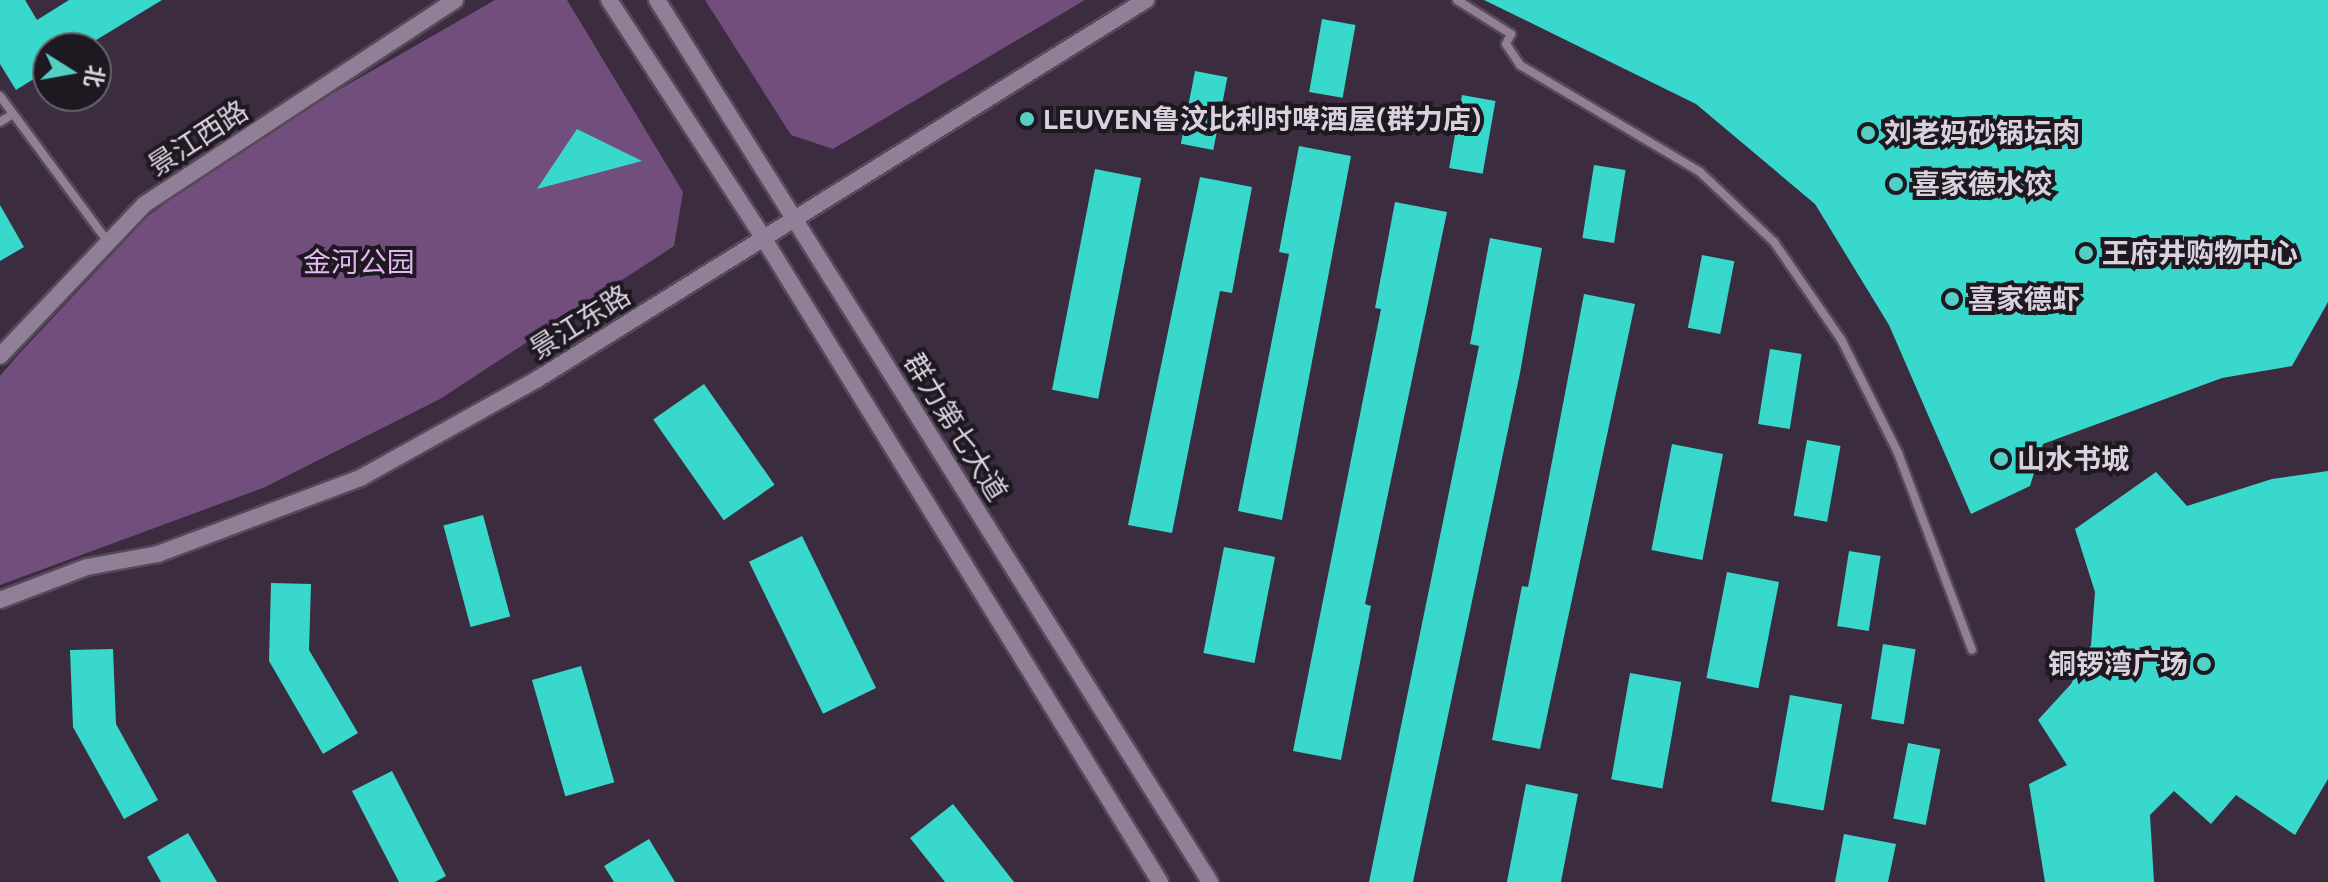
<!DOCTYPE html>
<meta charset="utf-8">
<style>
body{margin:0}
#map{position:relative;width:2328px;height:882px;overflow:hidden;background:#3b2c40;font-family:Figtree,"Noto Sans SC",sans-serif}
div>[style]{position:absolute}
.green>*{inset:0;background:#714e7c}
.building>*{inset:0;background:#39d8cd;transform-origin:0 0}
.roads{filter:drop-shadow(2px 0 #564959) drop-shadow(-2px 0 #564959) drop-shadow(0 2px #564959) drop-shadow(0 -2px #564959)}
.street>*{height:8px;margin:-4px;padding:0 4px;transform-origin:4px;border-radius:4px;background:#907f96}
.secondary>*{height:16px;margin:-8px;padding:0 8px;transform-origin:8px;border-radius:8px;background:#907f96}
.dots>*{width:22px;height:22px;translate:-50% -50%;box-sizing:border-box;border:4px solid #1e1821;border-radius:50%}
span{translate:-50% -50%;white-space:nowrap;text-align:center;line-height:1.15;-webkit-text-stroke:8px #1e1821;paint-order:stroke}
.poi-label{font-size:28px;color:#dad1dd;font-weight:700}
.left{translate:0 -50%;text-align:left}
.right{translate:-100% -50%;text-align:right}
.street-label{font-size:28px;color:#dad1dd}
.park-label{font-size:28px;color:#e4b7f2}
.north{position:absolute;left:32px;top:32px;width:80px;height:80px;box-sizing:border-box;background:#1e1821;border:2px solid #69626c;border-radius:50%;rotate:101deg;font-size:22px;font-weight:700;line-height:32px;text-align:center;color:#dad1dd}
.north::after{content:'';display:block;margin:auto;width:28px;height:36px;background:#55cec5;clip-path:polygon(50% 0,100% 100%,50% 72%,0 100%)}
</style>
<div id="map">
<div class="green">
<i style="clip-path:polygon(495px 0,567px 0,683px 192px,674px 246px,440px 399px,263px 488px,0 585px,0 376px,17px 356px,147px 217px,241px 146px)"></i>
<i style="clip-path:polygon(705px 0,1085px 0,833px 149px,791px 135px)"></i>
</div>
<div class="building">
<i style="clip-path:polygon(0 0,25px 0,37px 20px,69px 0,162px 0,83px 48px,48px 48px,48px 70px,16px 90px,0 64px)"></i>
<i style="clip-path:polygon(1484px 0,2328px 0,2328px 302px,2292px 366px,2222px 378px,2043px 444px,2030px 486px,1971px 514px,1889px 325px,1815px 204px,1696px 104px)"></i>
<i style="left:1322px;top:19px;width:34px;height:74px;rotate:10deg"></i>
<i style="left:1195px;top:71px;width:33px;height:74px;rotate:11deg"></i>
<i style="left:1462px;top:95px;width:34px;height:74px;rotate:10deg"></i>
<i style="clip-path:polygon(577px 129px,642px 161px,537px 189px)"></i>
<i style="clip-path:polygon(1299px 146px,1351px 156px,1282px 520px,1238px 511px,1289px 254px,1279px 252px)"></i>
<i style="left:1594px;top:165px;width:32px;height:74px;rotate:9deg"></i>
<i style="left:1095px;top:169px;width:47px;height:225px;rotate:11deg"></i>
<i style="clip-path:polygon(1200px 177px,1252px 187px,1232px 293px,1220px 291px,1172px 533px,1128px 525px)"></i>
<i style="clip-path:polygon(1395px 202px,1447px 212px,1365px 604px,1371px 606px,1341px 760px,1293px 751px,1381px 309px,1375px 308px)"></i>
<i style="clip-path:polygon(0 205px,24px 247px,0 261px)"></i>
<i style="clip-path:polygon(1490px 238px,1542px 248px,1520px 373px,1413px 882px,1369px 882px,1479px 346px,1470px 344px)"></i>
<i style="left:1702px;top:255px;width:33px;height:74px;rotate:11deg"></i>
<i style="clip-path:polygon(1584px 294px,1635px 304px,1540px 749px,1492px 740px,1522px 586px,1528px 587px)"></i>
<i style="left:1770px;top:349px;width:32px;height:76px;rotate:9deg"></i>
<i style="left:704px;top:384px;width:123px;height:62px;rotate:55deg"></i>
<i style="left:1807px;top:440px;width:34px;height:77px;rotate:10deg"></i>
<i style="left:1672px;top:444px;width:52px;height:108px;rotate:11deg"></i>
<i style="clip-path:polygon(2328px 471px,2328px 779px,2295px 835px,2236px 795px,2211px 824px,2174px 791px,2150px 815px,2154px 882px,2045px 882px,2029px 784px,2067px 765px,2038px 720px,2071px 684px,2091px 645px,2095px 592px,2075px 529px,2156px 472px,2187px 506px,2272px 479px)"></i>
<i style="left:483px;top:515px;width:105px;height:41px;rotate:75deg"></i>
<i style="left:802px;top:536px;width:169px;height:59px;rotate:64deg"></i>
<i style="left:1224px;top:547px;width:52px;height:108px;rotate:11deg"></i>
<i style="left:1849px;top:551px;width:32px;height:76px;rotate:9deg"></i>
<i style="left:1727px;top:572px;width:53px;height:108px;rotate:11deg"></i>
<i style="clip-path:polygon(271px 583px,311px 584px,309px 650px,358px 733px,323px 754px,269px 661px)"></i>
<i style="left:1883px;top:644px;width:33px;height:76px;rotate:9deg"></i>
<i style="clip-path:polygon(113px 649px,116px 724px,158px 800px,124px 819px,73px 727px,70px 650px)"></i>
<i style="left:581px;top:666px;width:121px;height:51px;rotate:74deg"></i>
<i style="left:1630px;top:673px;width:52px;height:108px;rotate:10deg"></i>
<i style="left:1790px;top:695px;width:53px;height:108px;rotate:10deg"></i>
<i style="left:1908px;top:743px;width:33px;height:77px;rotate:11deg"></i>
<i style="clip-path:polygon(392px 771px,446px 876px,435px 882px,399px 882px,352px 791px)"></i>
<i style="left:1526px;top:784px;width:53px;height:100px;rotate:11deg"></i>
<i style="clip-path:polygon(953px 804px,1014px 882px,945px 882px,910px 838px)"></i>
<i style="clip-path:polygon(188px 833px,217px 882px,161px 882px,147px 857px)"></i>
<i style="clip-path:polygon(1844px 834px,1896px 844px,1888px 882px,1835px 882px)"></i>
<i style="clip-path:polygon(649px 839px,675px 882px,614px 882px,604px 866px)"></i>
</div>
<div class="roads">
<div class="street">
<i style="left:1457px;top:0;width:64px;rotate:32.2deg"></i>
<i style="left:1511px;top:34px;width:11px;rotate:117deg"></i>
<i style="left:1506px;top:44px;width:25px;rotate:56deg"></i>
<i style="left:1520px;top:65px;width:209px;rotate:30.7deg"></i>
<i style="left:1700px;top:172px;width:102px;rotate:43.4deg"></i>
<i style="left:1774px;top:242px;width:118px;rotate:55.4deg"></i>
<i style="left:1841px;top:339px;width:127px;rotate:63.4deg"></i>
<i style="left:1898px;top:453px;width:210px;rotate:69.4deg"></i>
<i style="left:0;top:96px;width:182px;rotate:53.5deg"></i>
<i style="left:0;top:122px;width:15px;rotate:-32deg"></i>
</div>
<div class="secondary">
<i style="left:609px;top:0;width:285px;rotate:57deg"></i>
<i style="left:764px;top:239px;width:755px;rotate:58.37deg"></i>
<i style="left:657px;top:0;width:1041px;rotate:57.91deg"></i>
<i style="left:0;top:356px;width:210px;rotate:-46.4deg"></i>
<i style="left:145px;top:204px;width:371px;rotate:-33.3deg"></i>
<i style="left:0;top:600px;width:93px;rotate:-20.8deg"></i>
<i style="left:87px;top:567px;width:72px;rotate:-10.4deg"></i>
<i style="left:158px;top:554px;width:216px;rotate:-20.6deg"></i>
<i style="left:360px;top:478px;width:201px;rotate:-29.1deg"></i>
<i style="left:536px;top:380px;width:719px;rotate:-31.92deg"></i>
</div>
</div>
<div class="dots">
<i style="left:1027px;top:119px;background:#55cec5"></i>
<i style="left:1868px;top:133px;background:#55cec5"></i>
<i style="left:1896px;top:184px;background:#55cec5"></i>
<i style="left:2086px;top:253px;background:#55cec5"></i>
<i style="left:1952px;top:299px;background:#55cec5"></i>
<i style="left:2001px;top:459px;background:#55cec5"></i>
<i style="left:2204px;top:664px;background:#55cec5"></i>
</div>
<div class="poi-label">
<span class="left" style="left:1043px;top:119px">LEUVEN鲁汶比利时啤酒屋(群力店)</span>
<span class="left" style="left:1884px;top:133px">刘老妈砂锅坛肉</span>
<span class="left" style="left:1912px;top:184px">喜家德水饺</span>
<span class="left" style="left:2102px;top:253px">王府井购物中心</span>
<span class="left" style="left:1968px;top:299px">喜家德虾</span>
<span class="left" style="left:2017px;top:459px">山水书城</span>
<span class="right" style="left:2188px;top:664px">铜锣湾广场</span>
</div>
<div class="street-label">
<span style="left:198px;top:138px;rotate:-33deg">景江西路</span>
<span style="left:580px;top:322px;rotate:-32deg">景江东路</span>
<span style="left:956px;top:427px;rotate:58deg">群力第七大道</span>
</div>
<div class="park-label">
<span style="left:359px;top:262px">金河公园</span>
</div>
<div class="north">北</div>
</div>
